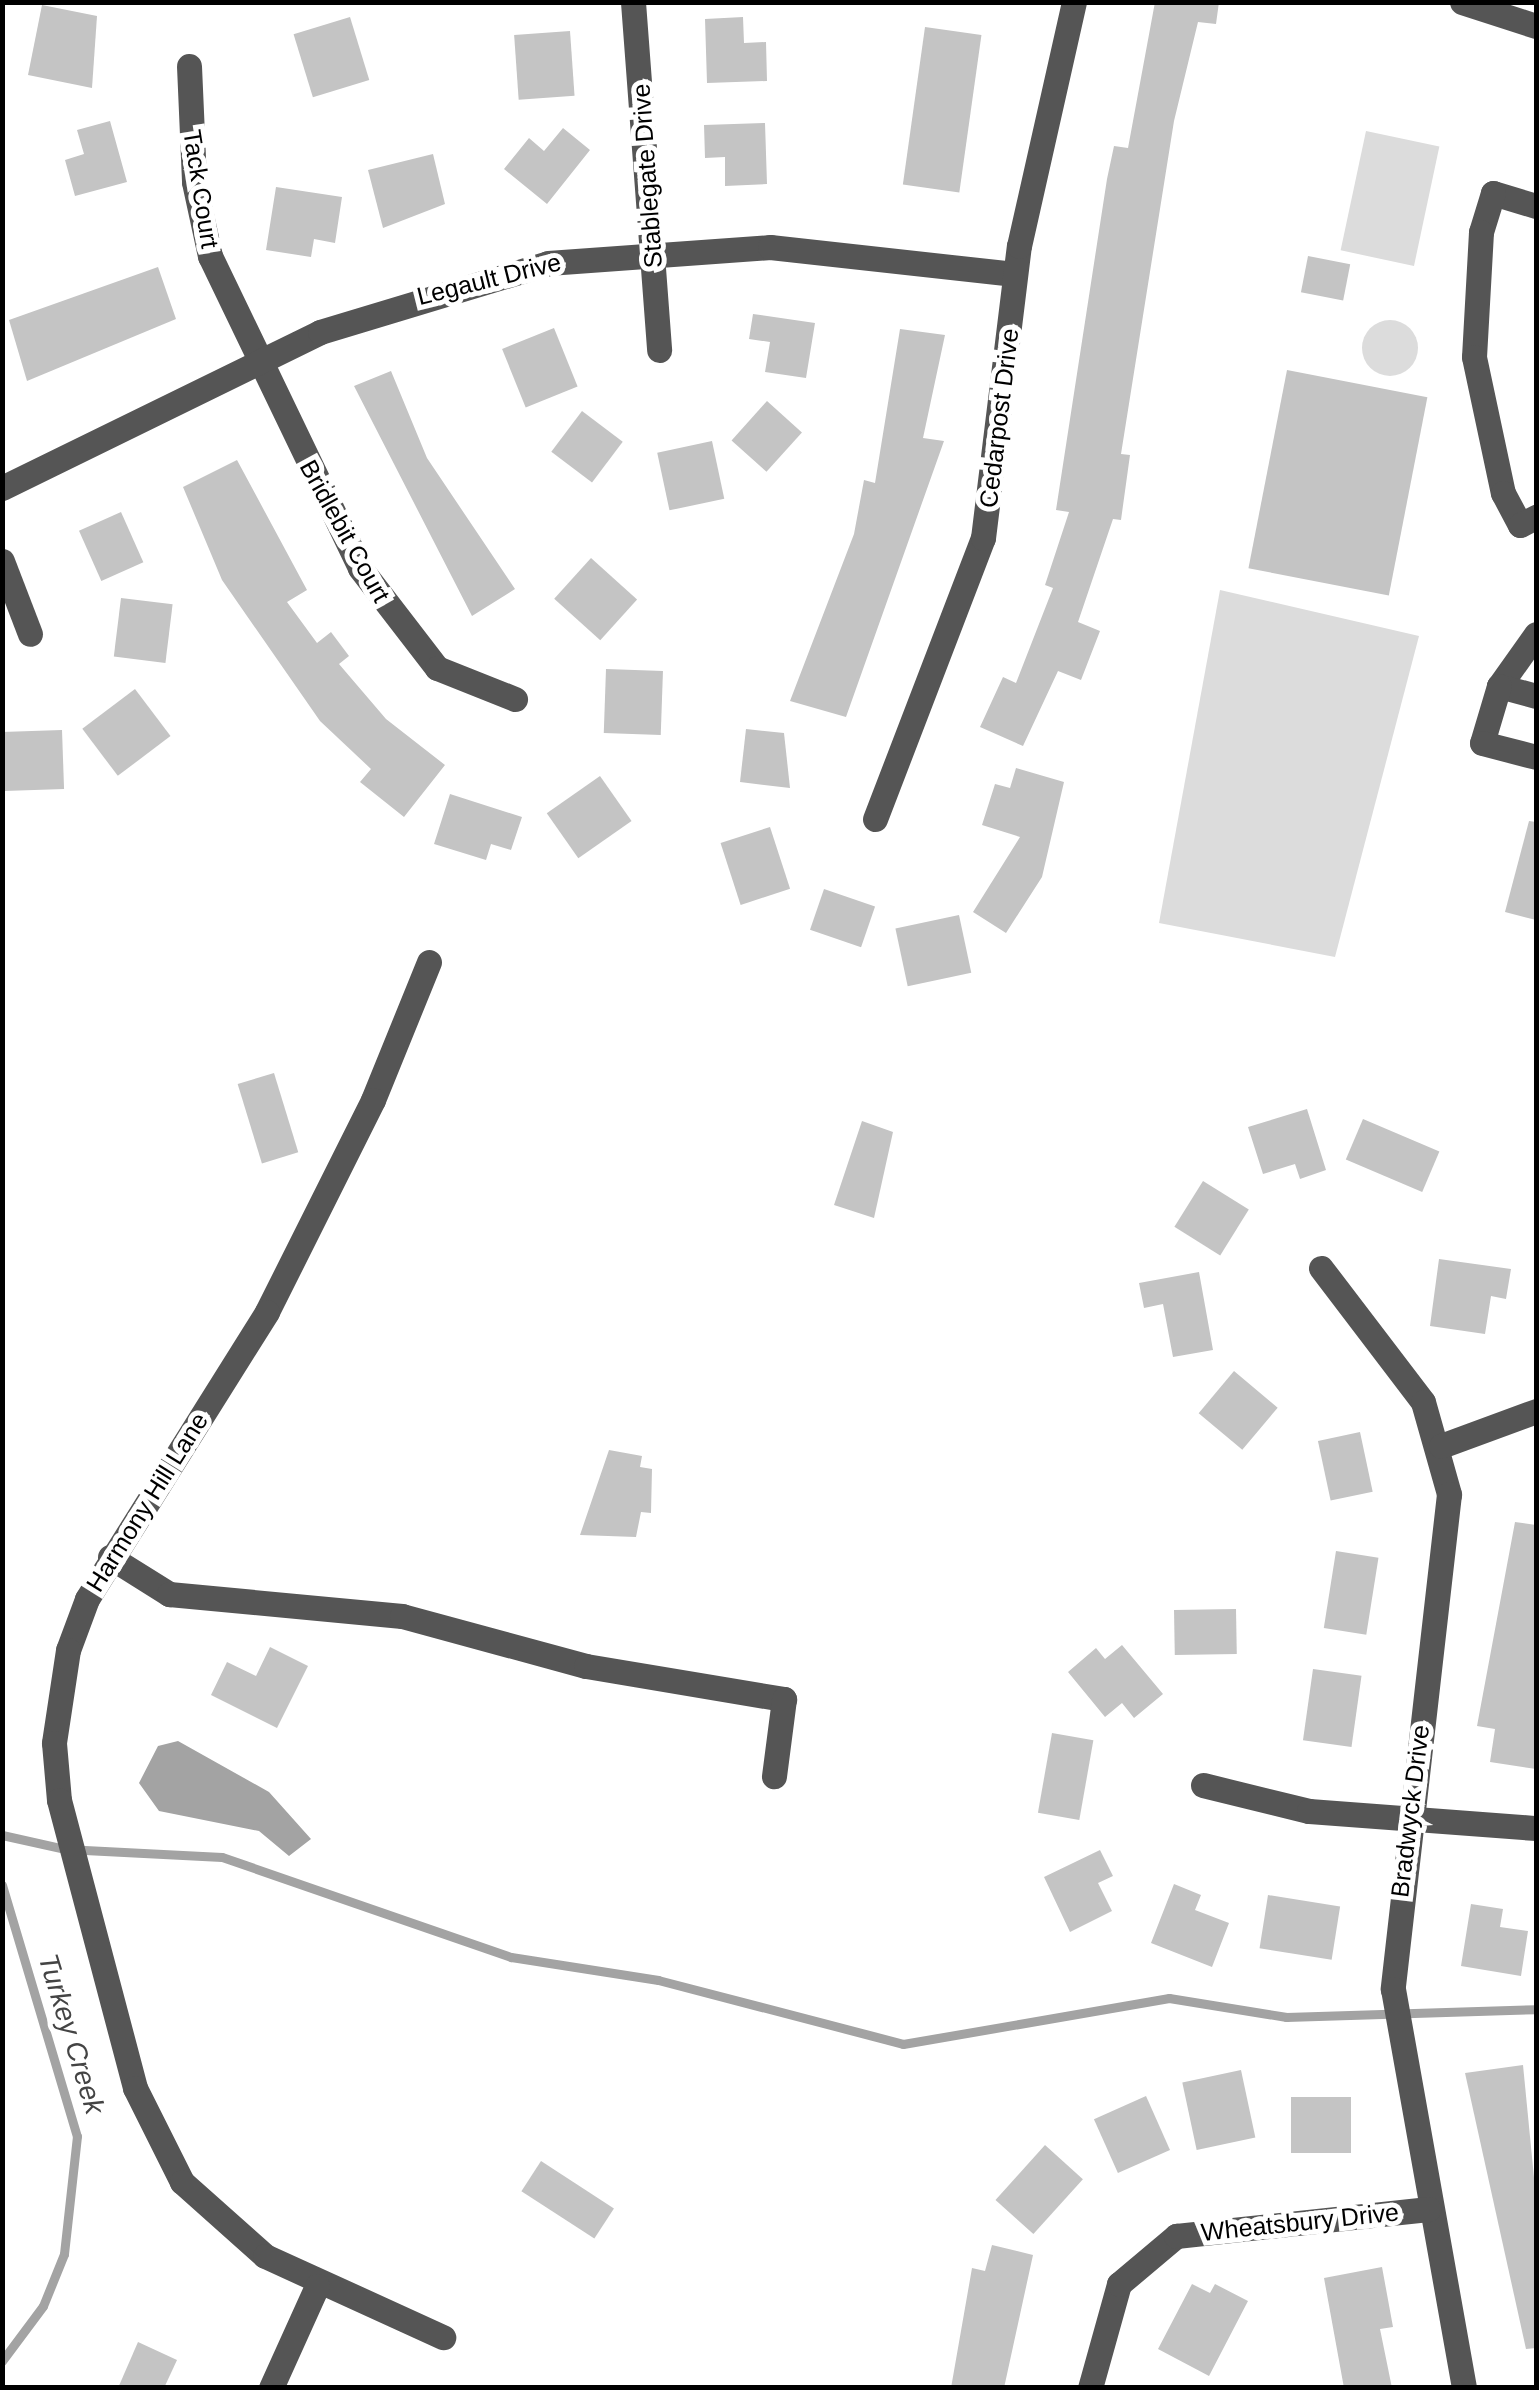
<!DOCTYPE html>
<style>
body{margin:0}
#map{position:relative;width:1539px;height:2390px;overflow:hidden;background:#fff;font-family:Arial,sans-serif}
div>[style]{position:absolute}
.green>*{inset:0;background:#dcdcdc;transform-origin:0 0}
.round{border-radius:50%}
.water>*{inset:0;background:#a3a3a3}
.stream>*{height:9px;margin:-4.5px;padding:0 4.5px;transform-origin:4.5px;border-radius:4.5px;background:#a3a3a3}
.building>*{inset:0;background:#c4c4c4;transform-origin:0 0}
.minor>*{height:25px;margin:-12.5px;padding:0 12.5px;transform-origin:12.5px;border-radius:12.5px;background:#555}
span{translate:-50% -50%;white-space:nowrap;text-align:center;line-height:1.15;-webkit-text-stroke:10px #fff;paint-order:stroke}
.street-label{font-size:25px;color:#000}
.water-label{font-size:28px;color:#444;font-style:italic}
.frame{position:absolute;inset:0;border:5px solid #000;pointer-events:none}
</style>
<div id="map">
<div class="green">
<i style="left:1366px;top:131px;width:75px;height:122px;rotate:12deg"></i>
<i class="round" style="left:1362px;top:320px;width:56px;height:56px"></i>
<i style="clip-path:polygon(1220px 590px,1419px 636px,1335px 957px,1159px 923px)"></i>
</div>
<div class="water">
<i style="clip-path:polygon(178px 1741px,269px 1792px,311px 1839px,289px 1856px,259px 1831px,159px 1811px,139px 1783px,158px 1746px)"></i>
</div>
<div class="stream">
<i style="left:2px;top:1835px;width:65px;rotate:12.5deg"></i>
<i style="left:65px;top:1849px;width:157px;rotate:2.9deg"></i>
<i style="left:222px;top:1857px;width:306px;rotate:19.1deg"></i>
<i style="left:511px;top:1957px;width:149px;rotate:8.9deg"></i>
<i style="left:658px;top:1980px;width:253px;rotate:14.6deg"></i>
<i style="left:903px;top:2044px;width:270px;rotate:-9.8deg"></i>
<i style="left:1169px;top:1998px;width:119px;rotate:9.2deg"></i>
<i style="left:1286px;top:2017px;width:250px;rotate:-1.8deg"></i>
<i style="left:2px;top:1885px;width:262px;rotate:73.4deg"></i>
<i style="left:77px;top:2136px;width:119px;rotate:96.3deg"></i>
<i style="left:64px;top:2254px;width:56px;rotate:112deg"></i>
<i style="left:43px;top:2306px;width:69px;rotate:126.7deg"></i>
</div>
<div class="building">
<i style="clip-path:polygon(1155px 2px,1219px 2px,1216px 24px,1198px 22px,1174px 121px,1121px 454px,1130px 455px,1121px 520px,1113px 519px,1078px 622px,1100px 631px,1081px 680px,1058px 671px,1023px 746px,980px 727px,1003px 677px,1016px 683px,1053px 588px,1045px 585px,1069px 512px,1056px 510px,1107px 179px,1114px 146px,1128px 148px)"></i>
<i style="clip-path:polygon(42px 5px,97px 16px,92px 88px,28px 75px)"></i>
<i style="left:350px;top:17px;width:66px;height:59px;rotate:73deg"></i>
<i style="clip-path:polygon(743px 17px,744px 43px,766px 42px,767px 81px,707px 83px,705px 19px)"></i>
<i style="left:925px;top:27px;width:57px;height:159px;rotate:8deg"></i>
<i style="left:570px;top:31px;width:65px;height:56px;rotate:86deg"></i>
<i style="clip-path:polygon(110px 121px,127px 182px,75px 196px,65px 160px,84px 154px,77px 130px)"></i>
<i style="clip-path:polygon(765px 123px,767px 184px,725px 186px,725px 157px,705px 158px,704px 125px)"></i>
<i style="clip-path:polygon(563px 128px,590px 150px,547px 204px,504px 169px,529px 138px,544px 151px)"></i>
<i style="clip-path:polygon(433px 154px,445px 204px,383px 228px,368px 170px)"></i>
<i style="clip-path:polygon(276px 187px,342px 197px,335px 243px,314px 239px,311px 257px,266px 250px)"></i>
<i style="left:1308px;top:256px;width:43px;height:37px;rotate:11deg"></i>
<i style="clip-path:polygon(158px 267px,176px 319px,27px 381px,9px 320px)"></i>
<i style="clip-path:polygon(753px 314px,815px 323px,806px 378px,765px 372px,770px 342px,749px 339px)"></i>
<i style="left:554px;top:328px;width:63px;height:56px;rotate:68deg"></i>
<i style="clip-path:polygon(900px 329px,945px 335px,923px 438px,944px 441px,846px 717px,790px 701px,854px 534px,864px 480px,875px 483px)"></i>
<i style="left:1287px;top:370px;width:143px;height:202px;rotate:11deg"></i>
<i style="clip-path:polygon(391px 371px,427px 458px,515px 589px,472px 616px,354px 386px)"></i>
<i style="left:767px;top:401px;width:47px;height:53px;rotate:42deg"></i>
<i style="left:582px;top:411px;width:51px;height:51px;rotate:37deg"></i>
<i style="left:712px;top:441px;width:59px;height:56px;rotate:78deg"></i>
<i style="clip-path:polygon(237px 460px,307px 590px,287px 602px,317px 643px,331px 632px,349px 656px,339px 664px,386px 719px,445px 765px,404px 817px,360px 782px,371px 769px,320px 721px,222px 580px,183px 487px)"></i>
<i style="left:121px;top:512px;width:55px;height:46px;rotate:66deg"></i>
<i style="left:591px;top:558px;width:62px;height:55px;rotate:42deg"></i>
<i style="left:121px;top:598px;width:52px;height:59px;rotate:7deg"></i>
<i style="left:606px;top:669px;width:57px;height:64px;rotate:2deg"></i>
<i style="left:135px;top:689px;width:59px;height:66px;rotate:53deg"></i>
<i style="clip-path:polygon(746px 729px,784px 733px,790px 788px,740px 782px)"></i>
<i style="left:62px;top:730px;width:59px;height:60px;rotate:88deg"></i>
<i style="clip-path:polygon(1016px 768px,1064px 782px,1042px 877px,1006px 933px,973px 912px,1020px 837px,982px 825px,995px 784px,1010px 788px)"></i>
<i style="left:600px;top:776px;width:55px;height:65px;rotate:55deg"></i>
<i style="clip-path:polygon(450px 794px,522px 817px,511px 850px,491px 844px,486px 860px,434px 844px)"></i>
<i style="clip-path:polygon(1529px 821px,1536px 822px,1536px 920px,1505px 912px)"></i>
<i style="left:770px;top:827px;width:65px;height:52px;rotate:72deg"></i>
<i style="left:824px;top:889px;width:54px;height:43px;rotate:19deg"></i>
<i style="left:959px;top:915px;width:59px;height:65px;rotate:78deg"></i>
<i style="left:274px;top:1073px;width:83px;height:38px;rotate:73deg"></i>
<i style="clip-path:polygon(1307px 1109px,1326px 1170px,1300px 1179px,1295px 1164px,1263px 1174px,1248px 1127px)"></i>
<i style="left:1363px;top:1119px;width:83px;height:44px;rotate:23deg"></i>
<i style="clip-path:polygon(862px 1121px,893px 1132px,874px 1218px,834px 1205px)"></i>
<i style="left:1203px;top:1181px;width:54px;height:54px;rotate:32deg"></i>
<i style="clip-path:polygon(1439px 1259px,1511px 1269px,1506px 1299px,1491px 1296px,1485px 1334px,1430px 1326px)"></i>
<i style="clip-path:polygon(1199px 1272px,1213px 1350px,1173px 1357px,1163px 1304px,1144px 1308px,1139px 1283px)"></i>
<i style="left:1234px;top:1371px;width:57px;height:55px;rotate:40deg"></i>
<i style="left:1360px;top:1432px;width:61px;height:43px;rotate:78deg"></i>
<i style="clip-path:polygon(609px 1450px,642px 1456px,640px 1467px,652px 1469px,651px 1513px,641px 1512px,636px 1537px,580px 1535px)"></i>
<i style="clip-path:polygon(1515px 1522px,1536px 1525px,1536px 1769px,1490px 1762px,1495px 1729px,1477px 1726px)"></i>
<i style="left:1336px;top:1551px;width:43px;height:78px;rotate:9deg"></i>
<i style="left:1236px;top:1609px;width:45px;height:62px;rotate:89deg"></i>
<i style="clip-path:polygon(1122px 1645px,1163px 1694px,1134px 1718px,1122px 1703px,1105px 1717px,1068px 1672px,1096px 1648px,1105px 1659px)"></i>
<i style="clip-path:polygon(270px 1647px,308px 1666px,277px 1728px,211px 1695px,227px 1662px,256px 1676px)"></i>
<i style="left:1313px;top:1669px;width:49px;height:72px;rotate:8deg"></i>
<i style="left:1052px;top:1733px;width:42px;height:81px;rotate:10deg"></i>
<i style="clip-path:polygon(1100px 1850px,1113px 1876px,1098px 1883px,1112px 1911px,1070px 1932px,1044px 1877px)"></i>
<i style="clip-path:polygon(1174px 1884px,1201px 1895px,1195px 1910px,1229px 1923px,1212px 1967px,1151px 1943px)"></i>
<i style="left:1268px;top:1895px;width:73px;height:54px;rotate:9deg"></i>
<i style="clip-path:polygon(1471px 1904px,1503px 1909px,1500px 1927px,1528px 1931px,1521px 1976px,1461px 1966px)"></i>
<i style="clip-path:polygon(1523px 2065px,1536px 2198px,1536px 2348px,1526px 2349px,1465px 2073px)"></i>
<i style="left:1241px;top:2070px;width:69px;height:60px;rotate:78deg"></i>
<i style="left:1146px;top:2096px;width:59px;height:57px;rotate:66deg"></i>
<i style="left:1291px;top:2097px;width:60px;height:56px"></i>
<i style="left:1045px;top:2145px;width:51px;height:74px;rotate:42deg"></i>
<i style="left:541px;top:2161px;width:87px;height:36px;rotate:33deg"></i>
<i style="clip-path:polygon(992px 2245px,1033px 2255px,1004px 2388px,951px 2388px,972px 2268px,985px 2271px)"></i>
<i style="clip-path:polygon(1382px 2267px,1393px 2327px,1380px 2329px,1392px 2388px,1344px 2388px,1324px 2278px)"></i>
<i style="clip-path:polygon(1192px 2284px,1210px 2293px,1215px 2284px,1248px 2301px,1209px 2376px,1158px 2349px)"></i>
<i style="clip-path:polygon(138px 2342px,177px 2360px,164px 2388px,118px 2388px)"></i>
</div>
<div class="minor">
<i style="left:633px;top:2px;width:349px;rotate:85.7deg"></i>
<i style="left:1462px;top:2px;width:78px;rotate:18deg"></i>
<i style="left:189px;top:66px;width:116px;rotate:87.5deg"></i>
<i style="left:194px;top:182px;width:76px;rotate:77.8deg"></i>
<i style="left:210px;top:256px;width:346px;rotate:64.3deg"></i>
<i style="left:360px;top:568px;width:126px;rotate:52.4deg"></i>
<i style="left:437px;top:668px;width:84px;rotate:21.7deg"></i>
<i style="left:1536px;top:206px;width:45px;rotate:-163.2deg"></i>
<i style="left:1493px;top:193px;width:41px;rotate:107.1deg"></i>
<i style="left:1481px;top:232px;width:125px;rotate:93.2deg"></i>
<i style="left:1474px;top:357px;width:139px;rotate:78deg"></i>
<i style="left:1503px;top:493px;width:36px;rotate:62deg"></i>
<i style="left:1520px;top:525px;width:18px;rotate:-27deg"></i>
<i style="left:2px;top:488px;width:354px;rotate:-26.1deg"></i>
<i style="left:320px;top:332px;width:238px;rotate:-16.8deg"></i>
<i style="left:548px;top:263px;width:223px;rotate:-4.1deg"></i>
<i style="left:770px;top:247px;width:246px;rotate:6.3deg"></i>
<i style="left:2px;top:561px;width:78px;rotate:69deg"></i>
<i style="left:1536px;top:634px;width:64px;rotate:125.4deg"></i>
<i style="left:1499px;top:686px;width:38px;rotate:15deg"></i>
<i style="left:1499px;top:686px;width:59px;rotate:106.6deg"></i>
<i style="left:1482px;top:743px;width:56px;rotate:14.5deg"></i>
<i style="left:875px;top:819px;width:301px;rotate:-69deg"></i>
<i style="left:983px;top:538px;width:294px;rotate:-83deg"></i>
<i style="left:1019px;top:246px;width:250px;rotate:-77.3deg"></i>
<i style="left:429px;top:962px;width:149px;rotate:112.1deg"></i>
<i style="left:373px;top:1100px;width:237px;rotate:116.6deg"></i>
<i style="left:267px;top:1312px;width:339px;rotate:122.1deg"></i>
<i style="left:87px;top:1599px;width:54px;rotate:110.4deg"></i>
<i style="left:68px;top:1650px;width:94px;rotate:98.6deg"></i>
<i style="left:54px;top:1743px;width:57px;rotate:85deg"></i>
<i style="left:59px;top:1800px;width:298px;rotate:75.2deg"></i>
<i style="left:135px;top:2088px;width:105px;rotate:63.4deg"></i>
<i style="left:182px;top:2182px;width:111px;rotate:41.7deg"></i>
<i style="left:265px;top:2256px;width:196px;rotate:24.5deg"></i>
<i style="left:1321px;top:1268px;width:168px;rotate:52.7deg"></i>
<i style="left:1423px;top:1402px;width:96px;rotate:74.2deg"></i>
<i style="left:1449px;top:1494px;width:498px;rotate:96.5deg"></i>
<i style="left:1393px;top:1989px;width:405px;rotate:79.9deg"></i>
<i style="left:1441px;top:1446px;width:101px;rotate:-20.2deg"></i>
<i style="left:110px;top:1557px;width:70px;rotate:32.1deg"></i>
<i style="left:169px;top:1594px;width:234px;rotate:5.4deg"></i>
<i style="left:402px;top:1616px;width:191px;rotate:15.2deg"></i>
<i style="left:586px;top:1666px;width:201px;rotate:9.5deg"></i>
<i style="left:784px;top:1699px;width:78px;rotate:97.4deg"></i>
<i style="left:1203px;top:1785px;width:109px;rotate:13.8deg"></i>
<i style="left:1309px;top:1811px;width:228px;rotate:4.3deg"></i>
<i style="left:271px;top:2388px;width:112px;rotate:-65.7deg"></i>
<i style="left:1090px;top:2388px;width:108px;rotate:-74.4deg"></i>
<i style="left:1119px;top:2284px;width:75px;rotate:-40.1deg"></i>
<i style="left:1176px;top:2236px;width:254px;rotate:-6.1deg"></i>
</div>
<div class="street-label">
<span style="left:647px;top:176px;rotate:-94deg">Stablegate Drive</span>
<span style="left:201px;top:189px;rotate:81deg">Tack Court</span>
<span style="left:489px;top:279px;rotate:-14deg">Legault Drive</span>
<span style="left:999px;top:418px;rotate:-83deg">Cedarpost Drive</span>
<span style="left:345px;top:531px;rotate:61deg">Bridlebit Court</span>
<span style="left:147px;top:1502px;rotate:-58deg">Harmony Hill Lane</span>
<span style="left:1410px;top:1811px;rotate:-83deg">Bradwyck Drive</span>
<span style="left:1300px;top:2222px;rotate:-6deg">Wheatsbury Drive</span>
</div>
<div class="water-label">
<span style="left:71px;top:2034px;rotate:73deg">Turkey Creek</span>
</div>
<div class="frame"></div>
</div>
